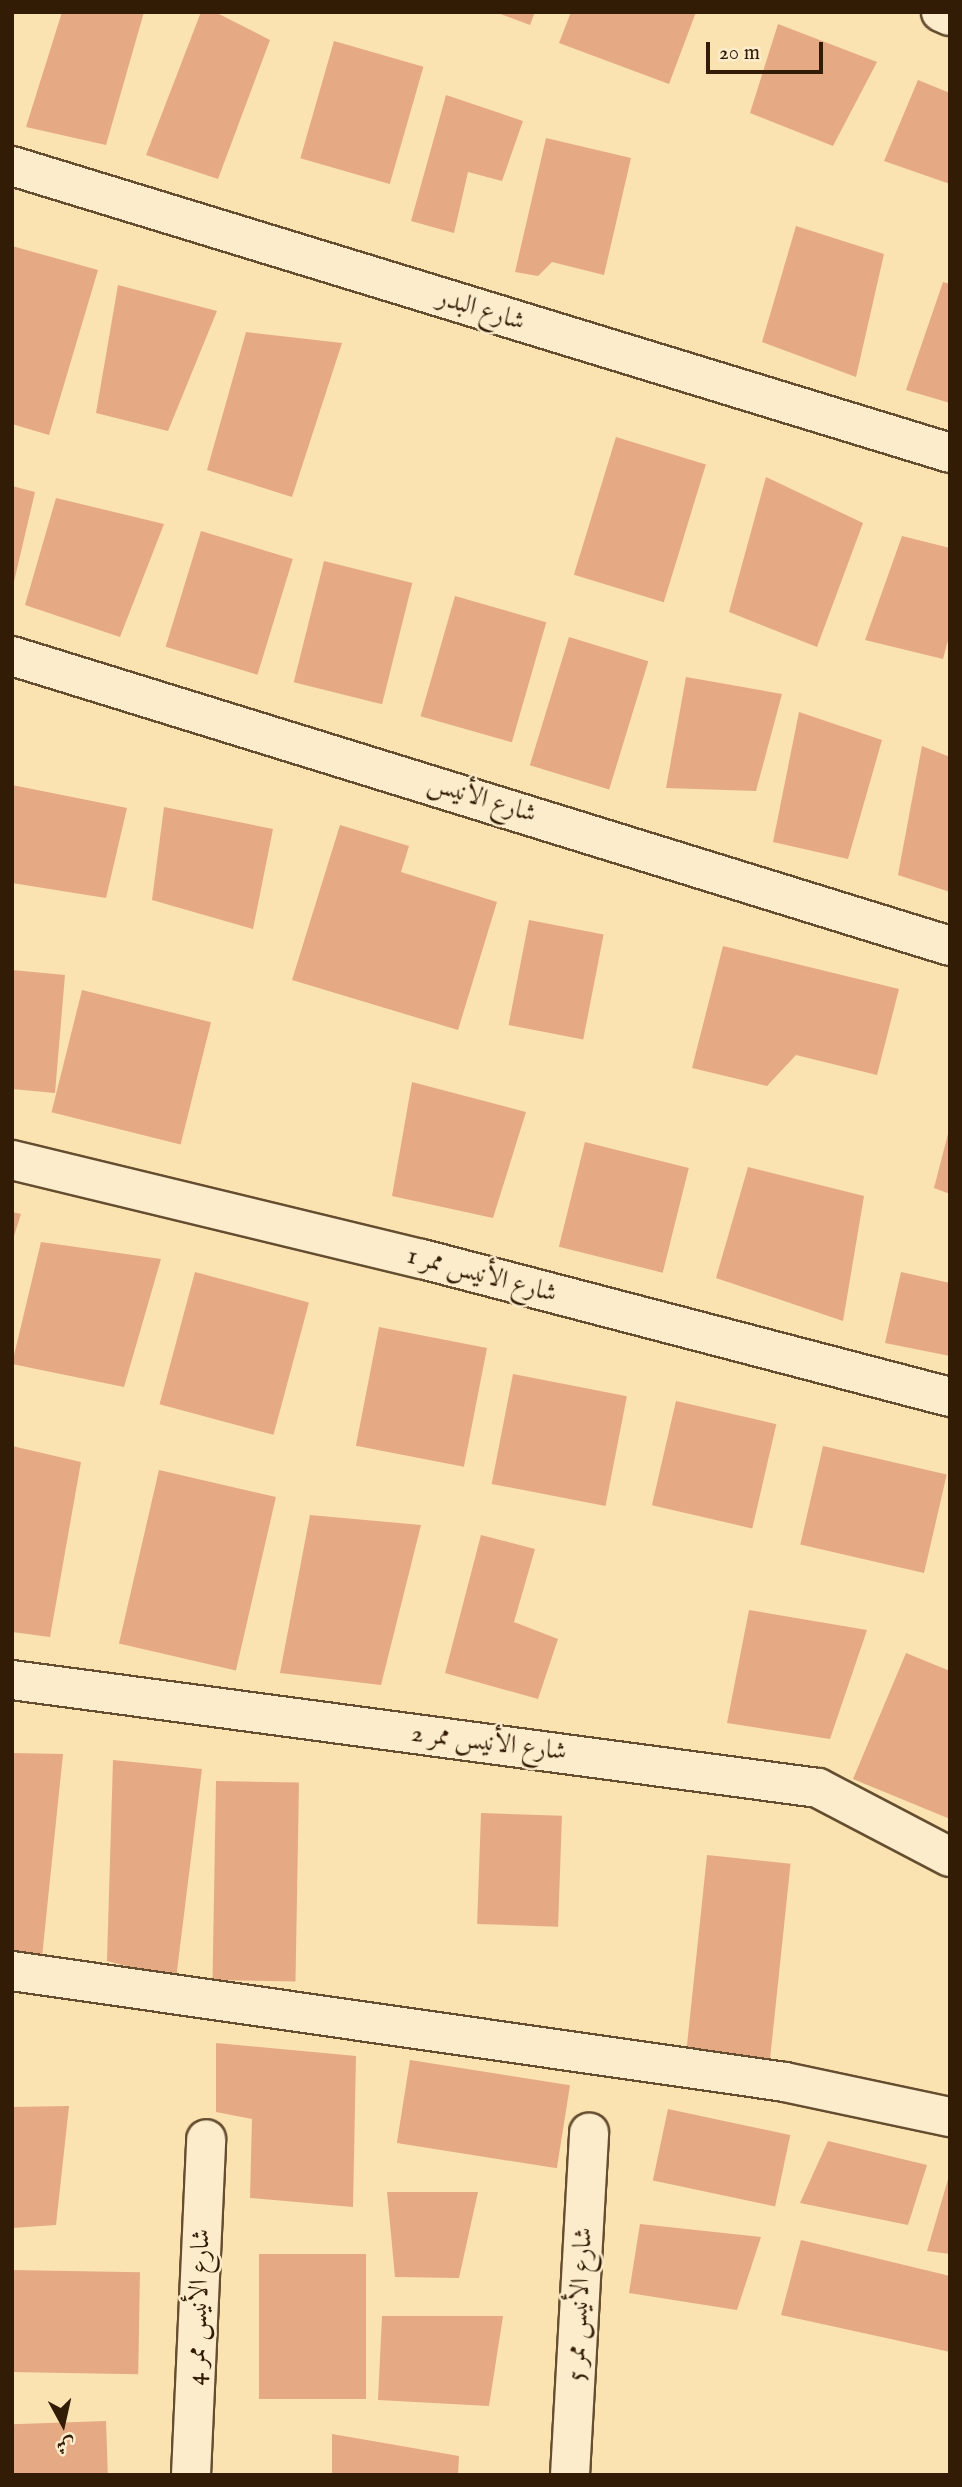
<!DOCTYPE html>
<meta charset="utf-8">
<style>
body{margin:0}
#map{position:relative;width:962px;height:2487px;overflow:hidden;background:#fbe2b1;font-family:"IM FELL English",Amiri,serif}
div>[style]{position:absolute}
.building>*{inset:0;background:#e5aa84;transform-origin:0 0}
.roads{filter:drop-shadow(2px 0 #654e30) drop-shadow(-2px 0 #654e30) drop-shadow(0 2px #654e30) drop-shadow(0 -2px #654e30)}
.minor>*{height:38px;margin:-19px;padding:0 19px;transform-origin:19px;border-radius:19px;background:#fceccc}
span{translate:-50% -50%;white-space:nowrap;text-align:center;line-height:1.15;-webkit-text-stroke:5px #fceccc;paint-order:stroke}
.street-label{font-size:26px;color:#331c05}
.frame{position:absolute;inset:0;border:14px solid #331c05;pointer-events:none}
.north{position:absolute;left:28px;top:2389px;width:70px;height:70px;-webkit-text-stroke:5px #fceccc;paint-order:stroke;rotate:172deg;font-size:19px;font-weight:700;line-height:28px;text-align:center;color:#331c05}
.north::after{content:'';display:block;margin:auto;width:24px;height:32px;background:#331c05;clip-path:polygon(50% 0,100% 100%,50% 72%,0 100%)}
.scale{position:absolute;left:706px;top:42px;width:117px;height:32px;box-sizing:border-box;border:4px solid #331c05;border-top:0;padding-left:9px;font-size:21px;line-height:24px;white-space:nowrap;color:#331c05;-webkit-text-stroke:5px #fceccc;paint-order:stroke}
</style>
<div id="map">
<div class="building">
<i style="clip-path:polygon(62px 12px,144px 12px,106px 145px,26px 127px)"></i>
<i style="clip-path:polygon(201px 12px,215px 12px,270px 40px,218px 179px,146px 155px)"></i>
<i style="clip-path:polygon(495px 12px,535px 12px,530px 25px)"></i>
<i style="clip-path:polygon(571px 12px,696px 12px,669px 84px,559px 43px)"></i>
<i style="clip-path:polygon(778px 24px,877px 62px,833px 146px,750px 113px)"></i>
<i style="left:334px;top:41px;width:93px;height:122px;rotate:16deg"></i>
<i style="clip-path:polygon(918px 80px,950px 93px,950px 184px,884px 161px)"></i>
<i style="clip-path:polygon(446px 95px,523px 121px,502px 181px,468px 172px,454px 233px,411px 221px)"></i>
<i style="clip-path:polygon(546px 138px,631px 158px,604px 275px,552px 262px,538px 276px,515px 272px)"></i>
<i style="clip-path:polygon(796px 226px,884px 254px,856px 377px,762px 342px)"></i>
<i style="clip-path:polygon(12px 246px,98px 270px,49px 435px,12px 424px)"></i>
<i style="clip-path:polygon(943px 282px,950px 284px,950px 403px,906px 390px)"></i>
<i style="clip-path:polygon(118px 285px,217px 311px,168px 431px,96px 413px)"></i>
<i style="clip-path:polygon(246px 332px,342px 343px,292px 497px,207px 470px)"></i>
<i style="left:616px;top:437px;width:94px;height:144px;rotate:17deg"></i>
<i style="clip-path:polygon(766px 477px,863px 523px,817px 647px,729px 612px)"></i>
<i style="clip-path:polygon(12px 486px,35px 492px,13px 586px,12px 586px)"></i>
<i style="clip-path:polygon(56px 498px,164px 524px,120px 637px,25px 605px)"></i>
<i style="left:201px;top:531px;width:96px;height:121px;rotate:17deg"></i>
<i style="clip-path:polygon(902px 536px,950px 548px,950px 633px,943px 659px,865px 640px)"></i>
<i style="left:324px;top:561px;width:91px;height:125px;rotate:14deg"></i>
<i style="left:455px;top:596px;width:95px;height:125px;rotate:16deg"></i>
<i style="left:569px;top:637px;width:83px;height:134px;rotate:17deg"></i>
<i style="clip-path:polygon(686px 677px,782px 694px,756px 791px,666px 788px)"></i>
<i style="clip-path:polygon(799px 712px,882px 740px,848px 859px,773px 842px)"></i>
<i style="clip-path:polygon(922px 746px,950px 757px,950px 892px,898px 875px)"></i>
<i style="clip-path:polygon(12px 785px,127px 808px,106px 898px,12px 883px)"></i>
<i style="clip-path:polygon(164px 807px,273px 829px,253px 929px,152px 900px)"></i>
<i style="clip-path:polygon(340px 825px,409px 846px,401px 872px,497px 902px,458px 1030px,292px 980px)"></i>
<i style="left:529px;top:920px;width:76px;height:107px;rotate:11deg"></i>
<i style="clip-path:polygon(723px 946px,899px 989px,877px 1075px,796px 1055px,767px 1086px,692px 1068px)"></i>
<i style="clip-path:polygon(12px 970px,65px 975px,55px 1093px,12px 1089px)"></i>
<i style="left:82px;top:990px;width:133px;height:126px;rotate:14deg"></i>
<i style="clip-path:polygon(412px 1082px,526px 1112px,493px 1218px,392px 1196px)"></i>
<i style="clip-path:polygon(949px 1130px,950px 1130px,950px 1194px,934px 1188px)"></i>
<i style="left:585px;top:1142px;width:107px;height:108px;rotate:14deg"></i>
<i style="clip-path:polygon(748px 1167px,864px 1196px,843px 1321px,716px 1278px)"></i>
<i style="clip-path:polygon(12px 1212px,21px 1214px,13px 1239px,12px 1239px)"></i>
<i style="clip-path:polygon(41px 1242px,161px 1259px,124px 1387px,12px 1364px)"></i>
<i style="left:195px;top:1272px;width:118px;height:137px;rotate:15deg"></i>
<i style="clip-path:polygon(901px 1272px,950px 1283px,950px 1356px,885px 1343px)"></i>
<i style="left:379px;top:1327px;width:110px;height:121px;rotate:11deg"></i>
<i style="left:513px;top:1374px;width:116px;height:112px;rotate:11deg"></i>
<i style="left:676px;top:1401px;width:103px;height:107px;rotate:13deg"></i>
<i style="clip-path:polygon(12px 1446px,81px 1462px,50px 1637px,12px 1632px)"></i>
<i style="left:823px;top:1446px;width:127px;height:101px;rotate:13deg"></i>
<i style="left:159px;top:1470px;width:120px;height:178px;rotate:13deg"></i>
<i style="clip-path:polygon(310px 1515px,421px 1525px,381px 1685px,280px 1673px)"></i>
<i style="clip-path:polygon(481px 1535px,535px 1549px,514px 1622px,558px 1639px,538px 1699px,445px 1673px)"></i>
<i style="clip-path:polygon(749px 1610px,867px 1630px,830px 1739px,727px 1723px)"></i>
<i style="clip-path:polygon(906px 1653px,950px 1671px,950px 1819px,853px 1779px)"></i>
<i style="clip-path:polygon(12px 1753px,63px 1754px,42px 1957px,12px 1953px)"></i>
<i style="clip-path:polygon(113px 1760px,202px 1769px,176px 1979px,107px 1961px)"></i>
<i style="left:216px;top:1781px;width:83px;height:199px;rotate:1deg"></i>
<i style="left:481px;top:1813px;width:81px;height:111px;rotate:2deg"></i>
<i style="left:707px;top:1855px;width:84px;height:208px;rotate:6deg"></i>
<i style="clip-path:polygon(216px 2043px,356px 2056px,353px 2207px,250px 2198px,252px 2119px,216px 2112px)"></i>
<i style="left:410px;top:2060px;width:162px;height:84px;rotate:9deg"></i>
<i style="clip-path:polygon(69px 2106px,56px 2225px,12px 2228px,12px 2107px)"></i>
<i style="left:668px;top:2109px;width:125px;height:73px;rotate:12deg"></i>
<i style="clip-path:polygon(828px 2141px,927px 2165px,908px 2225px,800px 2203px)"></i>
<i style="clip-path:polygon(949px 2176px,950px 2254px,927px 2251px)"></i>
<i style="clip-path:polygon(387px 2192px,478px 2192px,459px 2278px,395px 2277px)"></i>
<i style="clip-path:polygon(640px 2224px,761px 2237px,737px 2310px,629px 2293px)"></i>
<i style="clip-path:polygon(801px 2240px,950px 2276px,950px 2352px,781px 2315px)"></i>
<i style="left:259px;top:2254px;width:107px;height:145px"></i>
<i style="left:12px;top:2270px;width:128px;height:102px;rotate:1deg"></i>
<i style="clip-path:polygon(382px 2316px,503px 2316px,489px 2406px,378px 2400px)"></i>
<i style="left:106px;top:2421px;width:54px;height:94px;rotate:88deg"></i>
<i style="clip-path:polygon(332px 2434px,459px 2456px,458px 2475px,332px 2475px)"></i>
</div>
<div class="roads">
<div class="minor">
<i style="left:941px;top:12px;width:10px;rotate:24deg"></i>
<i style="left:12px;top:166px;width:981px;rotate:17.01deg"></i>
<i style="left:12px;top:656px;width:982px;rotate:17.18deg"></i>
<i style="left:12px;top:1160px;width:422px;rotate:13.6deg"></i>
<i style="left:422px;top:1259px;width:546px;rotate:14.65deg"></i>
<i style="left:12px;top:1680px;width:813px;rotate:7.63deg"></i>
<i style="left:818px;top:1788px;width:149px;rotate:27.6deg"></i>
<i style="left:12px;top:1971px;width:781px;rotate:8.17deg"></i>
<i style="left:785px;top:2082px;width:169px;rotate:12deg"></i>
<i style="left:191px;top:2475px;width:336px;rotate:-87.4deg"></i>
<i style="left:570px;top:2475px;width:343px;rotate:-86.8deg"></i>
</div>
</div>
<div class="street-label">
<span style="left:481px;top:310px;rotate:17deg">شارع البدر</span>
<span style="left:482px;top:799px;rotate:17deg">شارع الأنيس</span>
<span style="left:482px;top:1275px;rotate:15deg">شارع الأنيس ممر 1</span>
<span style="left:489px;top:1743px;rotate:7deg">شارع الأنيس ممر 2</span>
<span style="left:580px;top:2304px;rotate:-87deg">شارع الأنيس ممر 5</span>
<span style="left:199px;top:2307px;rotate:-88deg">شارع الأنيس ممر 4</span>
</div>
<div class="frame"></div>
<div class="north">ش</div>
<div class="scale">20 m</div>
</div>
